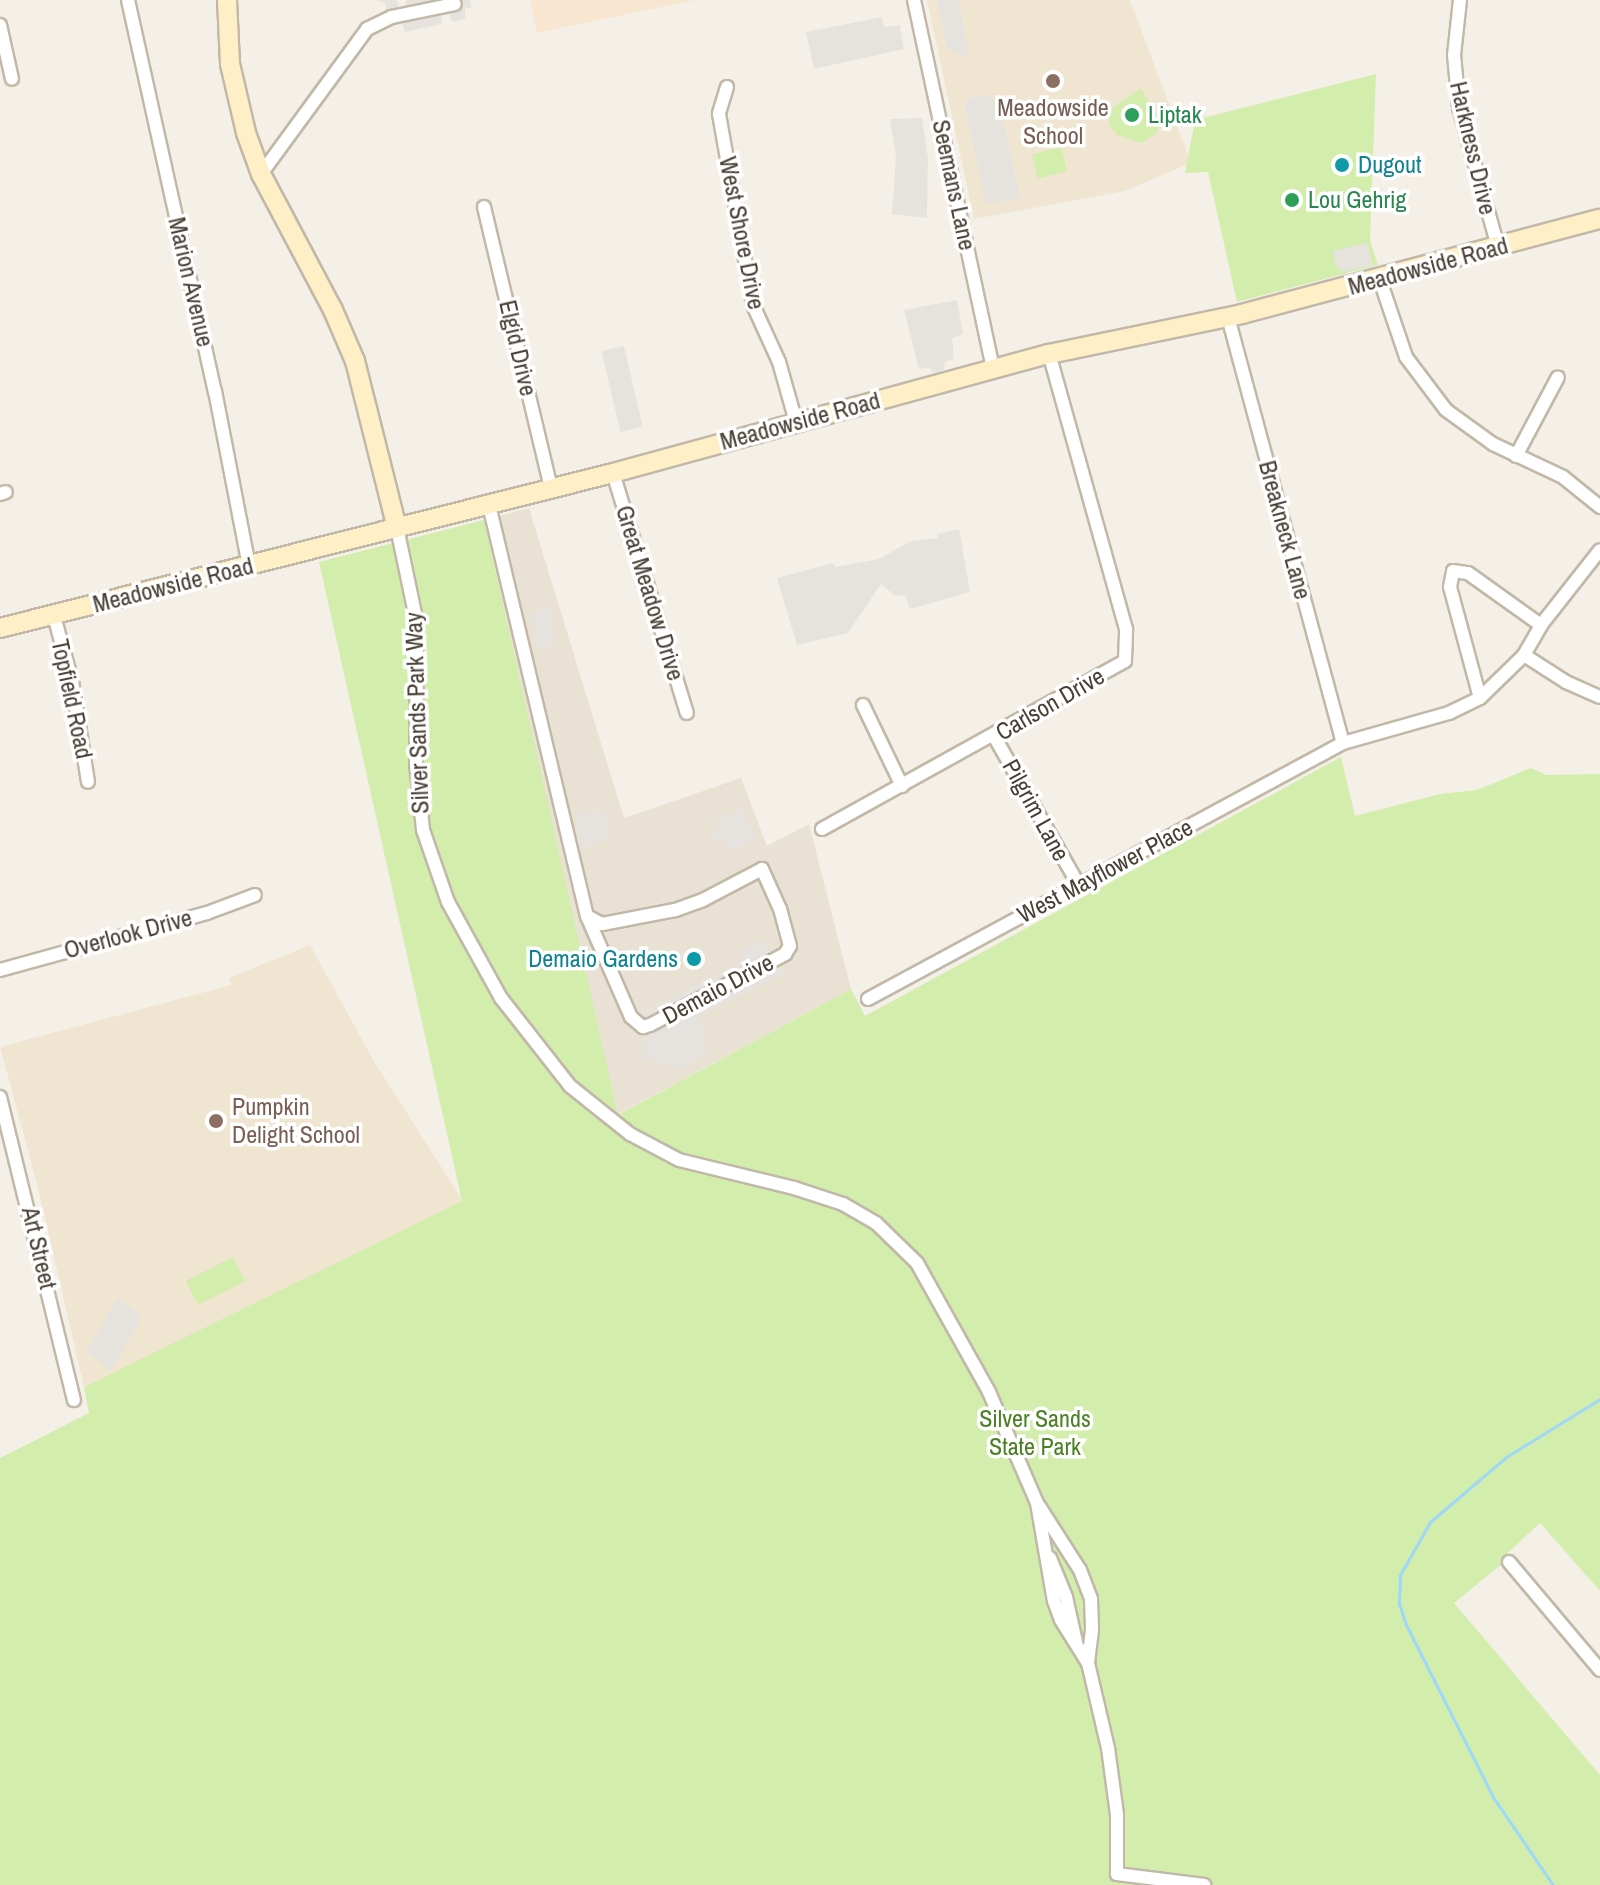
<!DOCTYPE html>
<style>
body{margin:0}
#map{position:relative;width:1600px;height:1885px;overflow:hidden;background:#f5f0e7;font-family:"Archivo Narrow",sans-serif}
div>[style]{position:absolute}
.residential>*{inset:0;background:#e9e2d4}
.commercial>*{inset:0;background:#f9e6d0}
.education>*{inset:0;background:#efe5d0}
.green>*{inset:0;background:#d3edac;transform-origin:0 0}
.parking>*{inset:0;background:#e6e3df;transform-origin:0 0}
.stream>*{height:3px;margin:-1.5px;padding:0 1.5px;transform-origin:1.5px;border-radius:1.5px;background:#9ed7f7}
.roads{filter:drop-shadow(2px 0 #c1b8a8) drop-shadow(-2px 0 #c1b8a8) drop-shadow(0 2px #c1b8a8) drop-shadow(0 -2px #c1b8a8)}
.street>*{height:12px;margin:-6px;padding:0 6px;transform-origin:6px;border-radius:6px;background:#fff}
.secondary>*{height:18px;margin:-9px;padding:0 9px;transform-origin:9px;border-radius:9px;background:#ffefc7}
.dots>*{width:22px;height:22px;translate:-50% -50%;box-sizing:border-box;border:4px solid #fff;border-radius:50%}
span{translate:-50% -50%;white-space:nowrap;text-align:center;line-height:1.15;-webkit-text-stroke:7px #fff;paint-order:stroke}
.education-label{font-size:24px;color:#785e54}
.left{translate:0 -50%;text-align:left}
.leisure-label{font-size:24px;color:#27864d}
.street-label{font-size:24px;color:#494035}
.culture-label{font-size:24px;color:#0d838f}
.right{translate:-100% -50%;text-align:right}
.park-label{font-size:24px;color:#4a8122}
</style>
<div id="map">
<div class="residential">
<i style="clip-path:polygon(529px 508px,624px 818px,741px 778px,767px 846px,809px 824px,851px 989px,617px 1115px,484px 520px)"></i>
</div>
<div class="commercial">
<i style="clip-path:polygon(530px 0,695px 0,537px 33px)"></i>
</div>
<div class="education">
<i style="clip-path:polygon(927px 0,1130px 0,1191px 163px,1125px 191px,974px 219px)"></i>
<i style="clip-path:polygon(310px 945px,375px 1063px,463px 1201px,84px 1387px,36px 1180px,0 1047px,231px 985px,229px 978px)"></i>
</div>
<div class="green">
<i style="clip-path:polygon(1376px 74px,1370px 240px,1378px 265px,1237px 302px,1208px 172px,1185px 173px,1195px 120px)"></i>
<i style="clip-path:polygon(1141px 88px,1161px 123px,1156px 134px,1141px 143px,1117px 135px,1111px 127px,1107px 112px)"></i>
<i style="left:1061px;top:147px;width:25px;height:30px;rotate:76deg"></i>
<i style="clip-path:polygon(484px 520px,618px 1115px,851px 989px,865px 1016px,1341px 757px,1355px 816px,1440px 794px,1477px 790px,1531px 768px,1546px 775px,1600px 774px,1600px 1591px,1540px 1523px,1501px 1559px,1503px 1563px,1454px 1603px,1600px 1775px,1600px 1885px,0 1885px,0 1458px,89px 1413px,84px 1387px,462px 1201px,319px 562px)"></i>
<i style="left:233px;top:1257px;width:27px;height:53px;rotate:63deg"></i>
</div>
<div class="parking">
<i style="clip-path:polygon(375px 0,397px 0,399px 7px,405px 9px,406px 0,470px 0,472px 7px,465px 9px,465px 19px,452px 22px,449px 13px,441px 14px,442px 24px,405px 32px,402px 24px,389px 26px,385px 3px)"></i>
<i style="clip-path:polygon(937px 0,959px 0,969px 57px,947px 49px)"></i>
<i style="clip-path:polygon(882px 17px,884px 27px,900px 25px,904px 49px,814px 69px,806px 32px)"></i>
<i style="clip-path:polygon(980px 95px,993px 98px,1000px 106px,1020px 198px,986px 204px,965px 106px,968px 99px)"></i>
<i style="clip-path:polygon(922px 118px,928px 158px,927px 218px,892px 214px,896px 157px,890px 119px)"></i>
<i style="clip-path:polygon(1367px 243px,1373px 265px,1344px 272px,1336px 266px,1333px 251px)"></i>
<i style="clip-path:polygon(957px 300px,963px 334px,952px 338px,954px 359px,945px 362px,944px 370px,933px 373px,930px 367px,919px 369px,904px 310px)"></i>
<i style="left:624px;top:346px;width:83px;height:23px;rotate:77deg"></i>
<i style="clip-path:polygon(959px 529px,970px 592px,910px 609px,905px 595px,895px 596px,881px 584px,848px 633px,797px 645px,777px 578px,833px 563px,835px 567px,879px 559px,911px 541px,938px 538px,937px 534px)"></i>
<i style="left:549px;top:608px;width:38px;height:20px;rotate:78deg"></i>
<i style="clip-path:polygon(603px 809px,609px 837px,580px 851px,576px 815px)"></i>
<i style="clip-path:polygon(742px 809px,756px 841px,729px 851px,725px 841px,718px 845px,712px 832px,719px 828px,715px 820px)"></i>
<i style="clip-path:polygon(762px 940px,785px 973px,699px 1015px,707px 1054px,677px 1069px,643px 1057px,644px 1044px,637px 1014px,743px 962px,739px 952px)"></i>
<i style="clip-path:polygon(117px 1297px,142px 1317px,111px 1371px,87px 1351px)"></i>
</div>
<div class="stream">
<i style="left:1553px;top:1885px;width:107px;rotate:-124.3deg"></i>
<i style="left:1493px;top:1797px;width:193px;rotate:-116.8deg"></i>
<i style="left:1406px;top:1625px;width:22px;rotate:-108deg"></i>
<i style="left:1399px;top:1604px;width:29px;rotate:-88deg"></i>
<i style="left:1400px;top:1575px;width:61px;rotate:-60.5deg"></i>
<i style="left:1430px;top:1522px;width:100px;rotate:-40.5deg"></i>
<i style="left:1506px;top:1457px;width:110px;rotate:-31.7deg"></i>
</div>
<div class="roads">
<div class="street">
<i style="left:128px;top:0;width:401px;rotate:77.5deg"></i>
<i style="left:215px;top:391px;width:178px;rotate:79deg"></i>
<i style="left:914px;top:0;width:377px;rotate:77.9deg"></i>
<i style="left:1460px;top:0;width:55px;rotate:96.2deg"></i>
<i style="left:1454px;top:55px;width:53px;rotate:84.6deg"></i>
<i style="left:1459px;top:108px;width:144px;rotate:74.3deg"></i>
<i style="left:0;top:25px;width:55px;rotate:77.5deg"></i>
<i style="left:727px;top:87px;width:28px;rotate:107deg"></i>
<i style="left:719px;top:114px;width:194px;rotate:79.9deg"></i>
<i style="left:753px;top:305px;width:63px;rotate:65.5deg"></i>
<i style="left:779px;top:362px;width:62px;rotate:74.2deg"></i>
<i style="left:261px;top:174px;width:180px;rotate:-53.8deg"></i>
<i style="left:367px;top:29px;width:28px;rotate:-26deg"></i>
<i style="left:392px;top:17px;width:64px;rotate:-11.7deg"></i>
<i style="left:484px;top:207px;width:290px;rotate:76.6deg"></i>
<i style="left:1380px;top:280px;width:81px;rotate:71.3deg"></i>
<i style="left:1406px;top:357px;width:66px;rotate:53deg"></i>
<i style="left:1446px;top:410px;width:58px;rotate:35.9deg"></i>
<i style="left:1493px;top:444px;width:77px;rotate:25.2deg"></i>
<i style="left:1563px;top:477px;width:48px;rotate:39deg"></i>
<i style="left:1228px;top:317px;width:441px;rotate:74.9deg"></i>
<i style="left:1516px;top:456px;width:89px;rotate:-62deg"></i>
<i style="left:613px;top:473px;width:251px;rotate:72.9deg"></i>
<i style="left:0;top:494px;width:6px;rotate:-18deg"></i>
<i style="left:489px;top:505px;width:423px;rotate:76.6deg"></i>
<i style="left:587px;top:916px;width:110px;rotate:66.5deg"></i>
<i style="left:631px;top:1017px;width:16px;rotate:40deg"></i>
<i style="left:643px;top:1027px;width:7px;rotate:-16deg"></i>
<i style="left:650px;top:1025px;width:153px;rotate:-27.7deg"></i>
<i style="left:785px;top:954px;width:9px;rotate:-58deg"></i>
<i style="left:790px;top:946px;width:38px;rotate:-105deg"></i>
<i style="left:780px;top:909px;width:44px;rotate:-114.2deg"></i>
<i style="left:762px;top:869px;width:67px;rotate:152.3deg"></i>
<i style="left:703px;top:900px;width:30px;rotate:160deg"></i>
<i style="left:675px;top:910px;width:74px;rotate:169.1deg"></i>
<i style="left:602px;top:924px;width:17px;rotate:-152deg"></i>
<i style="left:397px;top:528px;width:97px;rotate:78.1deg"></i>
<i style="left:417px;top:623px;width:140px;rotate:90.4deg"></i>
<i style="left:416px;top:763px;width:67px;rotate:84deg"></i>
<i style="left:423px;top:830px;width:76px;rotate:70.9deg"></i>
<i style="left:448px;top:902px;width:110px;rotate:61.1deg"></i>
<i style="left:501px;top:998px;width:112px;rotate:51.9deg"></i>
<i style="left:570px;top:1086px;width:77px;rotate:38.7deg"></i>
<i style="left:630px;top:1134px;width:55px;rotate:28deg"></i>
<i style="left:679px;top:1160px;width:118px;rotate:13.7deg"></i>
<i style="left:794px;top:1188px;width:52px;rotate:18.1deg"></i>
<i style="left:843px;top:1204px;width:38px;rotate:30deg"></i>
<i style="left:876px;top:1223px;width:57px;rotate:44.3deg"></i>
<i style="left:917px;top:1263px;width:148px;rotate:60.8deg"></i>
<i style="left:989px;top:1392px;width:121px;rotate:66.6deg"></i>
<i style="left:1037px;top:1503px;width:99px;rotate:80.2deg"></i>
<i style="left:1054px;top:1601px;width:20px;rotate:70deg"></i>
<i style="left:1061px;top:1620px;width:51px;rotate:57.9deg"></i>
<i style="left:1088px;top:1663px;width:87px;rotate:76.8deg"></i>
<i style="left:1108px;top:1748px;width:68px;rotate:82.3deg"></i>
<i style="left:1117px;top:1815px;width:59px;rotate:90deg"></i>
<i style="left:1117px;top:1874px;width:88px;rotate:7.2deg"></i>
<i style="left:54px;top:616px;width:67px;rotate:74.5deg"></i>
<i style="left:72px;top:681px;width:102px;rotate:81deg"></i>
<i style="left:1524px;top:655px;width:50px;rotate:32.7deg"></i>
<i style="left:1566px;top:682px;width:36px;rotate:24deg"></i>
<i style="left:1480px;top:698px;width:115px;rotate:-105.1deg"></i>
<i style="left:1450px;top:587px;width:16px;rotate:-79deg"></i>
<i style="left:1453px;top:571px;width:15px;rotate:8deg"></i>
<i style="left:1468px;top:573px;width:90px;rotate:35.5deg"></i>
<i style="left:863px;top:705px;width:90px;rotate:64.3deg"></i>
<i style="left:994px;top:736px;width:170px;rotate:60.4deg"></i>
<i style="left:822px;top:829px;width:346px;rotate:-29deg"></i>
<i style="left:1125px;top:661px;width:32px;rotate:-88deg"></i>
<i style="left:1126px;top:629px;width:286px;rotate:-105.6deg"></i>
<i style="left:0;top:970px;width:215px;rotate:-15.4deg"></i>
<i style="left:207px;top:913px;width:51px;rotate:-20.6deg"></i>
<i style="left:868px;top:999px;width:540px;rotate:-28.32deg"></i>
<i style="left:1343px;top:743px;width:110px;rotate:-15.8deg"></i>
<i style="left:1449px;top:713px;width:34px;rotate:-26deg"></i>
<i style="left:1480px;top:698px;width:62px;rotate:-44.3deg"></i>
<i style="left:1524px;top:655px;width:34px;rotate:-60deg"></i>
<i style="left:1541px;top:625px;width:95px;rotate:-51.8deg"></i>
<i style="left:0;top:1097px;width:312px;rotate:76.3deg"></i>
<i style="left:1039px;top:1506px;width:76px;rotate:57.4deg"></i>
<i style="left:1080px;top:1570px;width:31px;rotate:69deg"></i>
<i style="left:1091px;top:1599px;width:31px;rotate:88deg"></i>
<i style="left:1092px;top:1630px;width:33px;rotate:97deg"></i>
<i style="left:1050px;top:1558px;width:42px;rotate:67.7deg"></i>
<i style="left:1066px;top:1597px;width:46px;rotate:77.5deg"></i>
<i style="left:1509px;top:1562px;width:141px;rotate:49.9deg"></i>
</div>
<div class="secondary">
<i style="left:227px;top:0;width:64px;rotate:87.3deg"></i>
<i style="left:230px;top:64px;width:71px;rotate:76.9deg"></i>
<i style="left:246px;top:133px;width:44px;rotate:69.9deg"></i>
<i style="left:261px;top:174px;width:154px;rotate:62.1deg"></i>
<i style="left:333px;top:310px;width:56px;rotate:66.7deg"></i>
<i style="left:355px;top:361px;width:172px;rotate:75.9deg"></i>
<i style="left:0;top:628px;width:632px;rotate:-14.19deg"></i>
<i style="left:613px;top:473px;width:452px;rotate:-15.3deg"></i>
<i style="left:1049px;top:354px;width:197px;rotate:-11.7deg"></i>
<i style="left:1242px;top:314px;width:370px;rotate:-14.9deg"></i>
</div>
</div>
<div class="dots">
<i style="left:1053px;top:81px;background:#8d6e63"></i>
<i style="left:1132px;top:115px;background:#2e9e5b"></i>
<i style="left:1342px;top:165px;background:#0f9aa8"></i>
<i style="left:1292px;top:200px;background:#2e9e5b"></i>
<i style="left:694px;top:959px;background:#0f9aa8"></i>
<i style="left:216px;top:1121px;background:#8d6e63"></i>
</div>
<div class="education-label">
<span style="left:1053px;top:122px">Meadowside<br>School</span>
<span class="left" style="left:232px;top:1121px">Pumpkin<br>Delight School</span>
</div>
<div class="leisure-label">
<span class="left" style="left:1148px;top:115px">Liptak</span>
<span class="left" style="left:1308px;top:200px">Lou Gehrig</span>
</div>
<div class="street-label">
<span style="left:1473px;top:148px;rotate:77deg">Harkness Drive</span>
<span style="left:954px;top:185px;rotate:78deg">Seemans Lane</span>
<span style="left:742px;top:233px;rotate:79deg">West Shore Drive</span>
<span style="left:1428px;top:266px;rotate:-15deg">Meadowside Road</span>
<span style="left:191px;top:282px;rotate:77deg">Marion Avenue</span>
<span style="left:518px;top:348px;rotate:77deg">Elgid Drive</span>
<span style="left:800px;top:421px;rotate:-15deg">Meadowside Road</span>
<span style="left:1285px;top:530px;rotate:75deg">Breakneck Lane</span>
<span style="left:173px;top:585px;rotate:-14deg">Meadowside Road</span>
<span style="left:650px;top:593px;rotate:73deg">Great Meadow Drive</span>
<span style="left:72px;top:699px;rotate:78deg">Topfield Road</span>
<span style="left:1050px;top:704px;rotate:-30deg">Carlson Drive</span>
<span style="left:417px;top:713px;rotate:-92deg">Silver Sands Park Way</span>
<span style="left:1036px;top:810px;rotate:61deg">Pilgrim Lane</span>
<span style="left:1105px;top:871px;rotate:-28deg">West Mayflower Place</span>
<span style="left:128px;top:934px;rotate:-15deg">Overlook Drive</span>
<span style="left:718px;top:989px;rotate:-28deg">Demaio Drive</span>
<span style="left:39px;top:1248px;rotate:77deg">Art Street</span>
</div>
<div class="culture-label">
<span class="left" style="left:1358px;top:165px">Dugout</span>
<span class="right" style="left:678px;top:959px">Demaio Gardens</span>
</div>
<div class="park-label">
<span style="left:1035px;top:1433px">Silver Sands<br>State Park</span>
</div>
</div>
